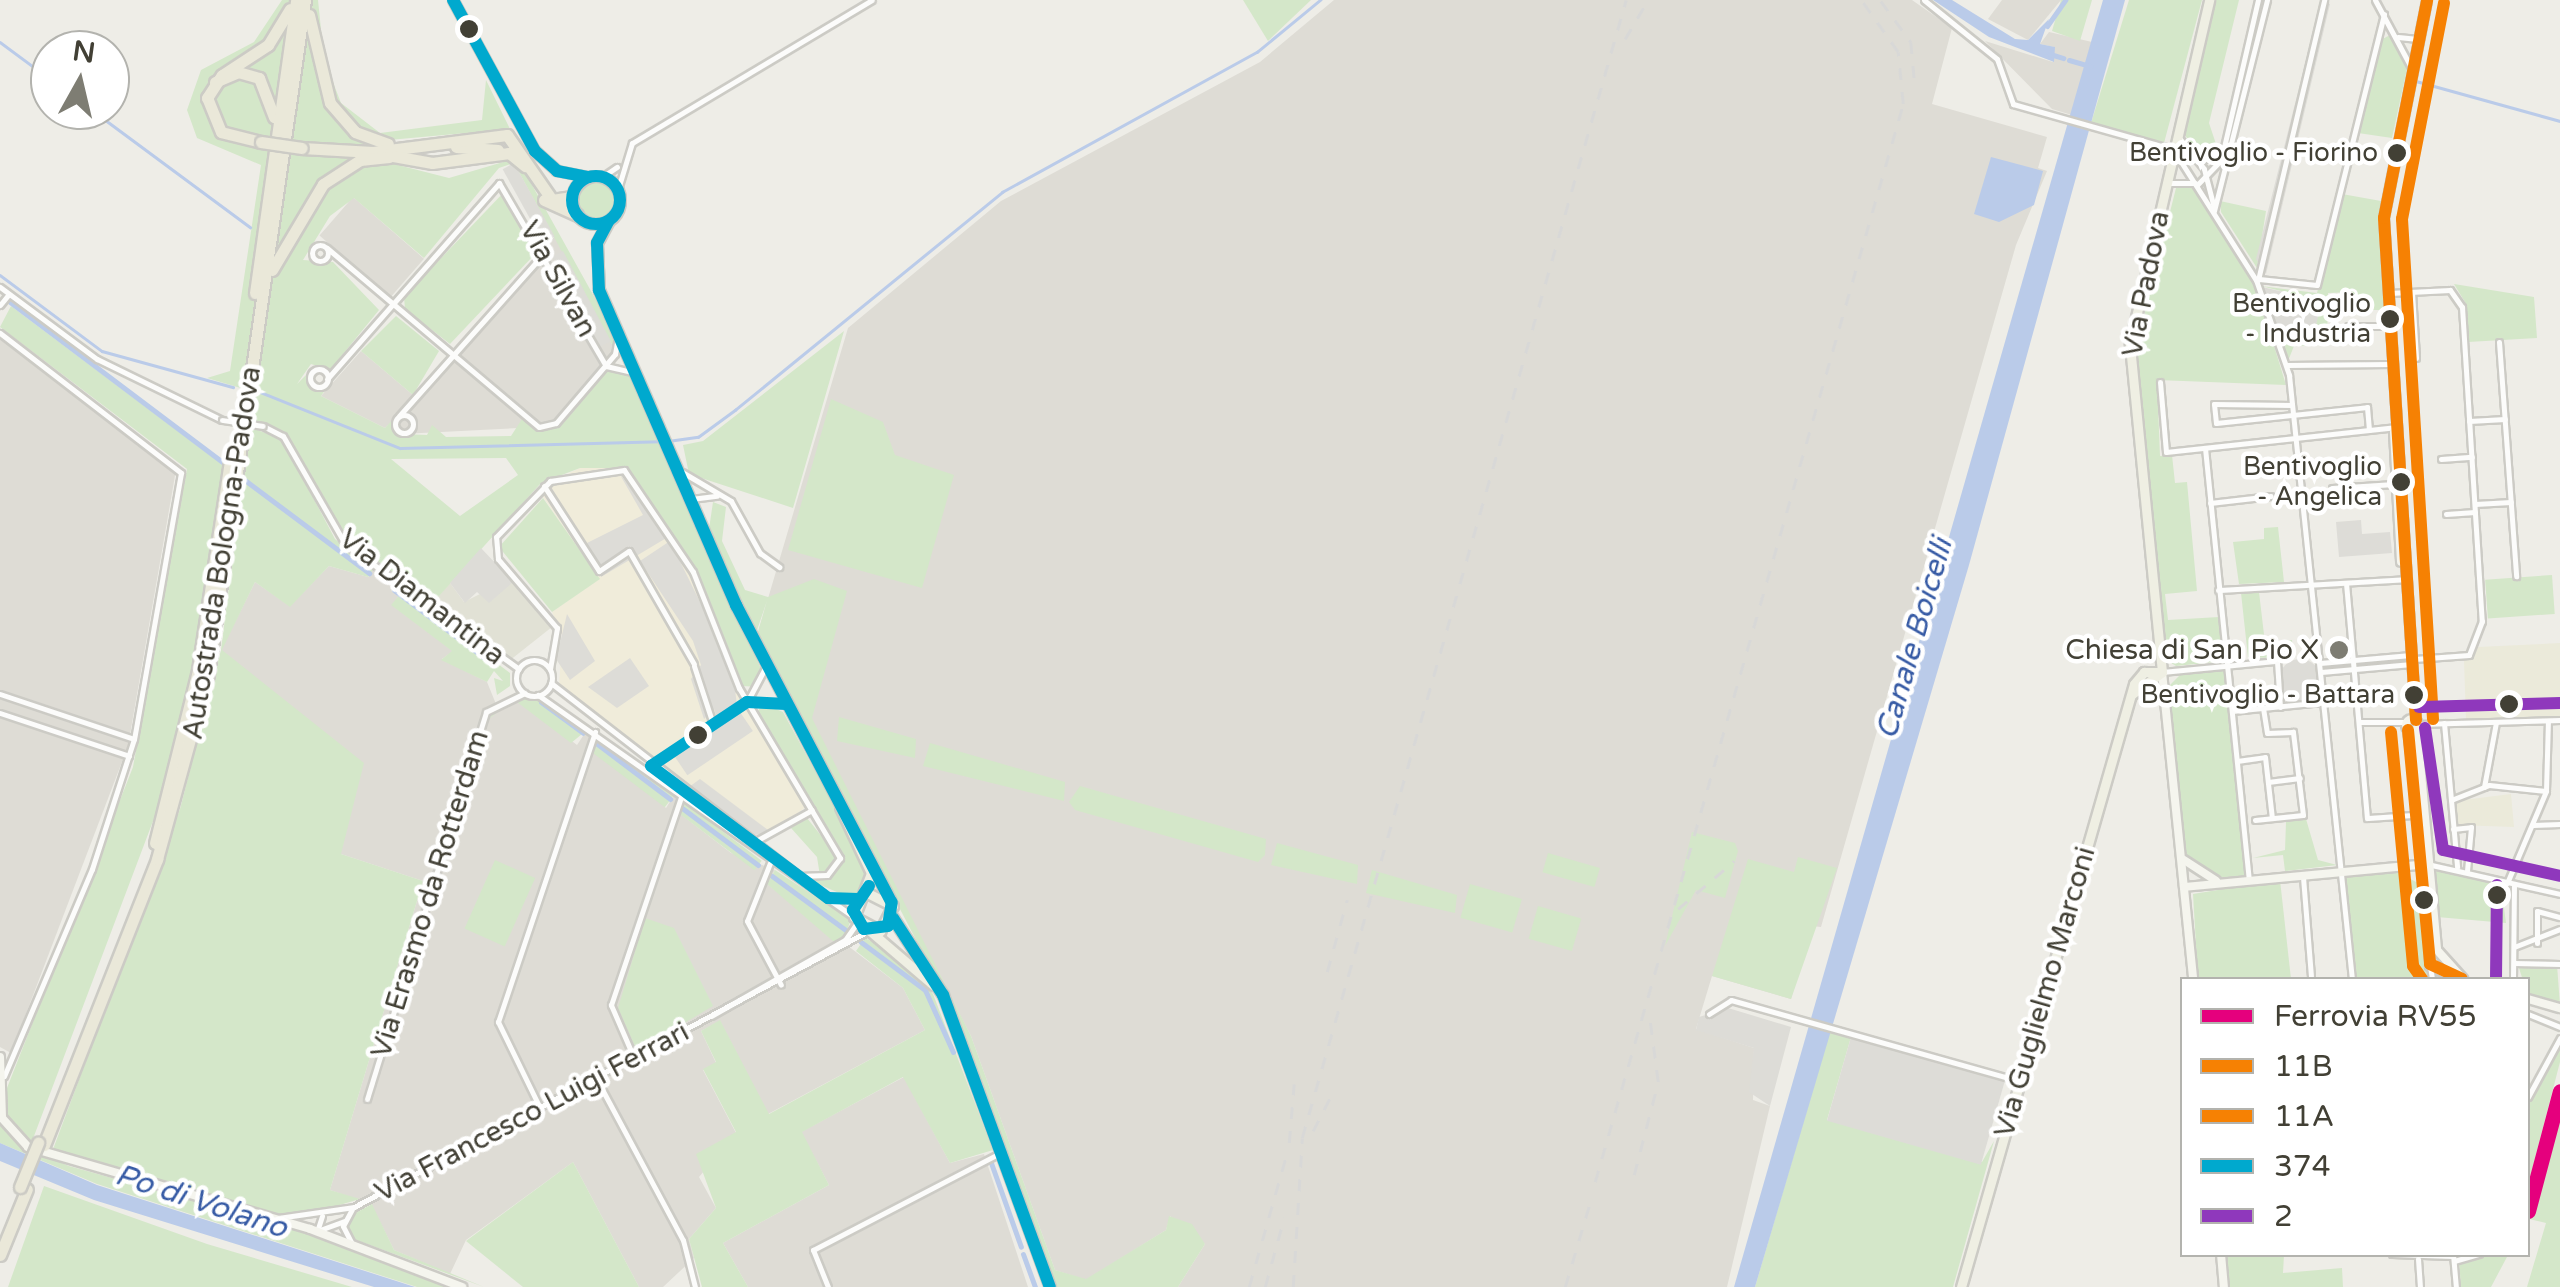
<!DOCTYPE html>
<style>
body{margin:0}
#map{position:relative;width:2560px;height:1287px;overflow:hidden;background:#eeede7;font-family:"Varela Round",sans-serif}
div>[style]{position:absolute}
.residential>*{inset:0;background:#e1e1d5}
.commercial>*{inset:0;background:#f0ecda}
.industrial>*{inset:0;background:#dedcd5;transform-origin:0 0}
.education>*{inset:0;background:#ebeada}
.green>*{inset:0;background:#d4e7c9;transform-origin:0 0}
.round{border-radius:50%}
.parking>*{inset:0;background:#dddcd7;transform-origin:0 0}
.water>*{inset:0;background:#bacbe9}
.stream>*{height:2.5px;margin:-1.25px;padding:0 1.25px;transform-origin:1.25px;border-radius:1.25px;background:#bacbe9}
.canal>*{height:5px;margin:-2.5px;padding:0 2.5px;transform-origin:2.5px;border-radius:2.5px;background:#bacbe9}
.roads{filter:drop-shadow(2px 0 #cccbc5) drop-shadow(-2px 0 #cccbc5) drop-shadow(0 2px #cccbc5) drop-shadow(0 -2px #cccbc5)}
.street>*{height:5px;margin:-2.5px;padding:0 2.5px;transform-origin:2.5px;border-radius:2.5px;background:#fcfcfb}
.street>.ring{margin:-2.5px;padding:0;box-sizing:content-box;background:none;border:5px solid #fcfcfb;border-radius:50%}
.secondary>*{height:8px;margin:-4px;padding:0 4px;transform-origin:4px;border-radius:4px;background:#f5f5ee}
.secondary>.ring{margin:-4px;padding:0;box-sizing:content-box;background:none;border:8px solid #f5f5ee;border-radius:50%}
.primary>*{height:9px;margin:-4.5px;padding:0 4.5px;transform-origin:4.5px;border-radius:4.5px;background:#efefe3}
.primary>.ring{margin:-4.5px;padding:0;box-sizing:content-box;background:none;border:9px solid #efefe3;border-radius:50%}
.highway>*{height:11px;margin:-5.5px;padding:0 5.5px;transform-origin:5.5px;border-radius:5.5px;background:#eae8d9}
.rail>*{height:2.5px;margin-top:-1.25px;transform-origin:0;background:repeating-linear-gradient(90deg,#d8d8d7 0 12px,transparent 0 24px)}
.bridges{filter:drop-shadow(2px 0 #cccbc5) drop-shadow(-2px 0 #cccbc5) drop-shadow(0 2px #cccbc5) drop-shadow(0 -2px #cccbc5)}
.street-bridge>*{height:5px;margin:-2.5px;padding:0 2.5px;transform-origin:2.5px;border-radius:2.5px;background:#fcfcfb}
.highway-bridge>*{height:11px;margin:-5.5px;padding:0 5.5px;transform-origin:5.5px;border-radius:5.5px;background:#eae8d9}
.bus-1>*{height:12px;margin:-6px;padding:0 6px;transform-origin:6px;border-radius:6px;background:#f68103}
.bus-2>*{height:12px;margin:-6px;padding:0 6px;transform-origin:6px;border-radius:6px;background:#f68103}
.bus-3>*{height:12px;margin:-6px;padding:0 6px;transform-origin:6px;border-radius:6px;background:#00a9ce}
.bus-3>.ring{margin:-6px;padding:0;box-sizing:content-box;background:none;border:12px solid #00a9ce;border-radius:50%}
.bus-4>*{height:12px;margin:-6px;padding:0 6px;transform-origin:6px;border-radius:6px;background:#8f38bc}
.rail-1>*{height:15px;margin:-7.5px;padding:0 7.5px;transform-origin:7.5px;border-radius:7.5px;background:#e5007d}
.dots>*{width:28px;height:28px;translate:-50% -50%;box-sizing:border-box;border:5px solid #fff;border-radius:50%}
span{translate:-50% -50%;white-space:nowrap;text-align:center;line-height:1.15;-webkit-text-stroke:9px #fff;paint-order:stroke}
.bus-label{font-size:26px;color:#424035}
.right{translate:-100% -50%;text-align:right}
.street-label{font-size:28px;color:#424035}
.poi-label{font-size:28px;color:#424035}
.water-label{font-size:30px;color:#375ba5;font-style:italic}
.legend{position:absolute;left:2180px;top:977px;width:350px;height:280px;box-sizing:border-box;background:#fff;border:2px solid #b3b3ae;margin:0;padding:12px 18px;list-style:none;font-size:30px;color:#424035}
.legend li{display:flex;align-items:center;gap:20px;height:50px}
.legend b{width:50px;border:2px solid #b3b3ae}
.north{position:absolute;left:30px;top:30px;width:100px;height:100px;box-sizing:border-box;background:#fff;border:2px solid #b3b3ae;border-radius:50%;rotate:8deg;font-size:28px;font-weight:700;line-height:40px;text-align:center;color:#424035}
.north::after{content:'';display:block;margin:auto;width:35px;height:45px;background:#7e7d73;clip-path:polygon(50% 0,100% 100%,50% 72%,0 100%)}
</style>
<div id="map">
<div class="residential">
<i style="clip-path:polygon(518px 575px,557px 623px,509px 661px,430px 606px,450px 583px,464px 602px)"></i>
</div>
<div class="commercial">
<i style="clip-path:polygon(616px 466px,645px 487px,704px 588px,740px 682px,811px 803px,772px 833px,751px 833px,559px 688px,562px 635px,552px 612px,599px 579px,537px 488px,580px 468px)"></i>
</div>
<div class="industrial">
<i style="clip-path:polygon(1334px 0,1912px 0,1952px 28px,1932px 104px,2047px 137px,2038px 168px,2047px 171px,2016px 245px,1821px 927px,1812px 926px,1791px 999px,1712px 976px,1696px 1029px,1754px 1048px,1753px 1100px,1770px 1106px,1727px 1287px,1178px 1287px,1205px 1244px,1170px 1216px,1166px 1230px,1086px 1280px,1055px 1270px,971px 1036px,759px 629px,848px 328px,1001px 201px,1260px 62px)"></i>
<i style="clip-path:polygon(2002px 0,2061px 0,2028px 40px,1988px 19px)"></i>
<i style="clip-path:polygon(2049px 32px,2092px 42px,2072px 115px,2052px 109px,1985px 41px,2053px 62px,2054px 47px,2040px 44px)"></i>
<i style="left:353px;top:197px;width:94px;height:51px;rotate:41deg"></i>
<i style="clip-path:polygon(555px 236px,615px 350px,611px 370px,558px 426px,402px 434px,392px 421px,385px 428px,321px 396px,361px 351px,413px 395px)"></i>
<i style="clip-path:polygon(0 337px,176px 470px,128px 746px,11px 1053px,0 1047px)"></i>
<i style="clip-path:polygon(329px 566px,368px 577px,373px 570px,402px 592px,392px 605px,453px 651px,442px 659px,487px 682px,496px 704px,518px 700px,577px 745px,587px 730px,666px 808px,674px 795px,685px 803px,679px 813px,731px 853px,775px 870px,767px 884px,903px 988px,925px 1030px,768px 1114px,720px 1021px,701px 1031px,716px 1063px,703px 1070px,736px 1133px,699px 1177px,716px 1208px,689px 1239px,694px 1258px,663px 1287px,639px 1287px,573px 1162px,466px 1240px,450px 1274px,394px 1250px,371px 1204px,330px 1190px,423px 881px,341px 854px,221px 650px,255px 582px,290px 606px)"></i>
<i style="clip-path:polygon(904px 1077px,950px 1163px,984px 1154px,1028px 1287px,748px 1287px,723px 1243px,829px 1185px,801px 1132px)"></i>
</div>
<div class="education">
<i style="clip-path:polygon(2560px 643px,2560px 717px,2466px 719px,2464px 661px,2478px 647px)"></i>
<i style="clip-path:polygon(2511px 794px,2514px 827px,2456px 825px,2455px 801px)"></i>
</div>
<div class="green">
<i style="clip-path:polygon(evenodd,282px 0,318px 0,324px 59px,341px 103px,380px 133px,482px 120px,486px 80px,510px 129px,389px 140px,390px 163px,449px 178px,517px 158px,616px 336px,615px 350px,514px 163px,499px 168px,424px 258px,354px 198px,330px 216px,303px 260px,333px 262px,379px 310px,330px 370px,311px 364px,297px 384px,307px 374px,320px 388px,339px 370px,321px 396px,385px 428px,393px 419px,402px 434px,427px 435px,432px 425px,446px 437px,511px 436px,522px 419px,540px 431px,558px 426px,606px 371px,634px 376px,761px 669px,760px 687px,742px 686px,704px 588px,627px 468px,580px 468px,541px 483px,430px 606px,347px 543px,286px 434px,250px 419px,254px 392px,207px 378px,230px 371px,261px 165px,197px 138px,187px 110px,201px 70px,254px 42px,282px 0,506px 458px,518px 475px,460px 516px,391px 459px,506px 458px)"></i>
<i style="clip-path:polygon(1243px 0,1311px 0,1268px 41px)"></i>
<i style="clip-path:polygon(2061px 0,2092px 0,2080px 41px,2052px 31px)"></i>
<i style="clip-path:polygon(2129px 0,2202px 0,2164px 143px,2091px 123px)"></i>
<i style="clip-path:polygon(2215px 0,2239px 0,2209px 123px,2219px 153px,2203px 158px,2183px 133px)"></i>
<i style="clip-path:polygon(2390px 35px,2408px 64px,2392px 138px,2358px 133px,2379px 41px)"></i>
<i style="clip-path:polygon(2178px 180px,2194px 185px,2257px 290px,2286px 385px,2157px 380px,2160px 456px,2172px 455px,2175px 483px,2187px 482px,2197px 591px,2165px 594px,2168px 620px,2219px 617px,2224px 661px,2176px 666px,2165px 659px,2135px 352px)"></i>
<i class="round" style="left:577px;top:181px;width:38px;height:38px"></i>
<i style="clip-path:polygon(505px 191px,535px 254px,450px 344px,405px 309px,404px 297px)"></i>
<i style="clip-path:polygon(2342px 194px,2381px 201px,2384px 310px,2354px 310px,2353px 292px,2328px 293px,2327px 345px,2294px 346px,2288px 361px,2277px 328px,2313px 337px,2321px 301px,2261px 286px,2317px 293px)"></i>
<i style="clip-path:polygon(2220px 201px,2266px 211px,2257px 268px,2221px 212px)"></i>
<i style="clip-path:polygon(2454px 284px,2534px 297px,2537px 338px,2468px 342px,2465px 302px)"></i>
<i style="clip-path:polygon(11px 306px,223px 465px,197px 650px,164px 792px,31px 1144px,7px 1118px,7px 1088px,133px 767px,187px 469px,0 327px)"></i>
<i style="clip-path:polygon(396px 316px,439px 351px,413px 395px,361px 351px)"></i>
<i style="clip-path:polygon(844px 331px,793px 508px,689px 474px,683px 445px,703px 441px)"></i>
<i style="clip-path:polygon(831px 399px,883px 422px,895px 455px,954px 475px,922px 588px,788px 550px)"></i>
<i style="clip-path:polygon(249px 427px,282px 439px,335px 539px,373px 570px,368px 577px,329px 566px,290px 607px,255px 582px,222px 650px,364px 763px,341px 854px,423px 881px,330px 1190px,360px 1199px,309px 1214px,271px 1215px,52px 1152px,180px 809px,221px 650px)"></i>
<i style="clip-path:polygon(543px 498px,600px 579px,552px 612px,499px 547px)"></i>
<i style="clip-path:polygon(713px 502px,726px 507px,722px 541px,745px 590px,768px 597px,814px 579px,847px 591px,812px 718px,971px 1036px,1055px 1270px,1086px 1279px,1166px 1230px,1169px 1216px,1192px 1224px,1205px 1244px,1178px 1287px,1056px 1287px,961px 1026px,757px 635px,767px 601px,756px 633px,709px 529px)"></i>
<i style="clip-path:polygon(2278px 527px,2284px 582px,2239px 584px,2233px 542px,2264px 539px,2264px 528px)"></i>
<i style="left:2552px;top:575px;width:39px;height:67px;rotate:86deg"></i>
<i style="clip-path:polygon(402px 592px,510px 673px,510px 686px,497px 695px,494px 678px,503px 681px,494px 671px,487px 682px,441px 660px,452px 651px,391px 605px)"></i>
<i style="clip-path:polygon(2259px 592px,2265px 643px,2292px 640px,2294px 659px,2248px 657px,2241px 593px)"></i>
<i style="clip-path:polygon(2225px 669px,2248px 876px,2208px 878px,2191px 869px,2186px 852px,2168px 687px,2181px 674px)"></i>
<i style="clip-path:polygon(507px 698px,541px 698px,587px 730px,571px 743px,513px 699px,488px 720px)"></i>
<i style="clip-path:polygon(762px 703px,783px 712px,864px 861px,865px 887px,851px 898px,811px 881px,842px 859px,757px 714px)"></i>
<i style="clip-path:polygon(839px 717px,916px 739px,915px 758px,837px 741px)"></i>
<i style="left:598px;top:738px;width:95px;height:15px;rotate:37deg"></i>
<i style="clip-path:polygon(930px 743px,1065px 782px,1064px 801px,923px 766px)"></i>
<i style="clip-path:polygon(1080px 786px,1266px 839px,1265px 855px,1258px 862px,1075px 810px,1069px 802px)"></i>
<i style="left:685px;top:803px;width:96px;height:12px;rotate:37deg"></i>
<i style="clip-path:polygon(807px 818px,838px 857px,820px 876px,817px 857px,791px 828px)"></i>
<i style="clip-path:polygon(2306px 819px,2318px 860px,2337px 865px,2285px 871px,2283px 855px,2253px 858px,2285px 850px,2286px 822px)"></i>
<i style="clip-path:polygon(1692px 832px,1735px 843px,1738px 851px,1725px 898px,1696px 890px,1665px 946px)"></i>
<i style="clip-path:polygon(1277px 843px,1358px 865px,1357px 884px,1271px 865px)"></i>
<i style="left:1548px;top:853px;width:54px;height:20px;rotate:16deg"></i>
<i style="clip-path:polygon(1798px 857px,1837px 868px,1791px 999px,1712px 976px,1748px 859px,1794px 872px)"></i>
<i style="left:495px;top:860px;width:44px;height:75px;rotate:24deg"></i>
<i style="clip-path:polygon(2435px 869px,2501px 885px,2506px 923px,2437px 917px)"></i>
<i style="clip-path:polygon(775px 870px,851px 920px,845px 935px,834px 942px,767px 884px)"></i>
<i style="clip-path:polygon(1372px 870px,1457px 895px,1455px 913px,1366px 893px)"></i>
<i style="clip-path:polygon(2399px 873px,2418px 883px,2429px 979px,2354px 979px,2344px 874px)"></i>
<i style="clip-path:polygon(2280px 880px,2291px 979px,2198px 979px,2193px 894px)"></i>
<i style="left:1470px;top:884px;width:54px;height:35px;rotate:16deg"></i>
<i style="left:1538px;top:906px;width:45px;height:34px;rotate:16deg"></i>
<i style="clip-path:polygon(645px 918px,674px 928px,713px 1006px,637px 1051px,618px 1008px)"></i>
<i style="clip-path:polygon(865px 938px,908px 961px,933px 994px,993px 1150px,950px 1163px,903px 1077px,802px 1132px,829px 1185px,723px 1243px,748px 1287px,702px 1287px,689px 1239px,716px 1208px,696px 1154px,736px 1132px,703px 1069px,716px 1062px,701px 1031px,720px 1020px,769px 1114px,925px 1030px,903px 988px,856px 951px)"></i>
<i style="clip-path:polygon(2518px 965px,2557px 965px,2560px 1005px,2528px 996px)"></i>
<i style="clip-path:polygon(1830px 1031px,1851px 1037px,1827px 1120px,1982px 1162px,1994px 1141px,1953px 1287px,1755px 1287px)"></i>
<i style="clip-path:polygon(2560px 1045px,2560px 1062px,2528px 1185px,2528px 1100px)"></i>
<i style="clip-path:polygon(2560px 1106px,2560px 1287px,2527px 1287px,2546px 1223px,2529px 1219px)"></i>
<i style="clip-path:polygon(0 1125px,21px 1146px,69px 1166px,313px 1234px,453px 1287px,417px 1287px,97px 1184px,0 1143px)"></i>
<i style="clip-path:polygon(573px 1162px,639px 1287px,523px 1287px,466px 1241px)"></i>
<i style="clip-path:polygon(44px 1186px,207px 1244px,352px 1287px,8px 1287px)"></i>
<i style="clip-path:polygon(372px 1204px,394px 1250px,484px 1287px,348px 1237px,350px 1216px)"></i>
<i style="clip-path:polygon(2226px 1255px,2284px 1255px,2283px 1273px,2342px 1268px,2343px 1287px,2229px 1287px)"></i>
<i style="clip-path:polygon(2483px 1255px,2508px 1255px,2491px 1287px,2461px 1287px,2459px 1262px)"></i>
</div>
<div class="parking">
<i style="clip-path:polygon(2321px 0,2330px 4px,2266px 274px,2256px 259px)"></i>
<i style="left:514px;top:163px;width:84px;height:13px;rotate:61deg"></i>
<i style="left:563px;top:251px;width:102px;height:12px;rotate:62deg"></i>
<i style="clip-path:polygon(2262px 287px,2322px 301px,2313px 337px,2277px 328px)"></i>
<i style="clip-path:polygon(619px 473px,668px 537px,601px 577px,587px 543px,643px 515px)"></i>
<i style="clip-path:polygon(2361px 520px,2362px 534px,2390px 532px,2392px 553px,2339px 557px,2336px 522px)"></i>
<i style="clip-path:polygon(670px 541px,732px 667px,737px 705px,717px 718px,714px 709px,704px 719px,691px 679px,701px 665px,693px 641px,640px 561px)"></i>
<i style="clip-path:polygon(481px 548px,513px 582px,489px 603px,477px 592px,465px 603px,450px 583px)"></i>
<i style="clip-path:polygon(567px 614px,595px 661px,570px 680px,556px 659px)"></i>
<i style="clip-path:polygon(630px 658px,649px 686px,617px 708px,588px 687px)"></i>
<i class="round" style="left:2279px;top:659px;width:42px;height:42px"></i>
<i style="left:740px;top:712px;width:23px;height:79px;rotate:56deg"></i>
<i style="clip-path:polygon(700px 779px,772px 833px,754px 835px,689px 787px)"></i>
<i style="clip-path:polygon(1728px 1008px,1791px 1027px,1770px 1106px,1749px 1092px,1754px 1048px,1696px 1030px,1699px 1017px)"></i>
<i style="left:1851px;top:1037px;width:160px;height:87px;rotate:16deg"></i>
</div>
<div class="water">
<i style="clip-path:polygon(1933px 0,1952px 0,2015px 39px,2028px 40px,2049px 19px,2040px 44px,2055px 47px,2054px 62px,1989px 37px)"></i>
<i style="clip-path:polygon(2103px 0,2125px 0,1969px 565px,1755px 1287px,1734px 1287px)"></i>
<i style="clip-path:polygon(1991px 157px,2043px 171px,2034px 205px,1999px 222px,1974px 214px)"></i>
<i style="clip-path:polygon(0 1143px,97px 1185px,415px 1287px,374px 1287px,94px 1200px,0 1161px)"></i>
</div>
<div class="stream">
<i style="left:0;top:42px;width:62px;rotate:36.5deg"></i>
<i style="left:2416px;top:81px;width:149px;rotate:15.5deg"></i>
<i style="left:92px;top:110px;width:197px;rotate:36.5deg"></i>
<i style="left:0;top:275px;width:127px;rotate:36.7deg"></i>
<i style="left:102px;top:351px;width:136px;rotate:15.4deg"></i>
<i style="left:255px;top:390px;width:156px;rotate:21.8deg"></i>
<i style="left:400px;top:448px;width:260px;rotate:-1.5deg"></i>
<i style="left:668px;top:441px;width:30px;rotate:-8deg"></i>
<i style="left:698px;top:437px;width:46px;rotate:-36.1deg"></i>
<i style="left:735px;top:410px;width:345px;rotate:-39.2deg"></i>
<i style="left:1002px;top:192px;width:291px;rotate:-28.8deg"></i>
<i style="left:1257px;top:52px;width:82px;rotate:-39.5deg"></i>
</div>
<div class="canal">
<i style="left:2047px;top:26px;width:32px;rotate:-55deg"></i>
<i style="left:2050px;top:54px;width:14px;rotate:17deg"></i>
<i style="left:2069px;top:60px;width:22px;rotate:16deg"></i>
<i style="left:10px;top:302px;width:268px;rotate:37deg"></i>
<i style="left:242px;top:478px;width:159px;rotate:36.8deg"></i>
<i style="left:394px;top:590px;width:125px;rotate:36.9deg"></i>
<i style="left:541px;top:702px;width:52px;rotate:36.4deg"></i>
<i style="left:596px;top:743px;width:93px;rotate:37.1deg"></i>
<i style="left:682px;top:808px;width:95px;rotate:36.9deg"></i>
<i style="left:772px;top:876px;width:93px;rotate:36.3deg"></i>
<i style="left:861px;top:942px;width:80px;rotate:36.9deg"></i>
<i style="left:925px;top:990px;width:68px;rotate:65.7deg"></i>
<i style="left:990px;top:1160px;width:92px;rotate:70.4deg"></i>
<i style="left:1023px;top:1254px;width:35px;rotate:70deg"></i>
</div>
<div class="roads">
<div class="street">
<i style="left:1924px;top:0;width:94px;rotate:38.9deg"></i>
<i style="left:1997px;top:59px;width:48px;rotate:70.4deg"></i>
<i style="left:2013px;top:104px;width:187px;rotate:15.8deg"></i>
<i style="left:2375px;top:0;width:76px;rotate:61.8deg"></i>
<i style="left:2398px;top:37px;width:20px;rotate:6deg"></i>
<i style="left:2180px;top:139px;width:38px;rotate:51deg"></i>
<i style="left:2204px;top:169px;width:40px;rotate:75.6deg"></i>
<i style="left:2176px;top:154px;width:149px;rotate:57.6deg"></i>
<i style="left:2256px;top:280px;width:101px;rotate:70.8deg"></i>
<i style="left:2289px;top:375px;width:607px;rotate:84.05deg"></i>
<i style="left:2201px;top:160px;width:22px;rotate:-16deg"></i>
<i style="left:602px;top:177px;width:18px;rotate:-34deg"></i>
<i style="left:2168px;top:183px;width:27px"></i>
<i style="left:2197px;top:185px;width:35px;rotate:-46deg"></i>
<i style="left:2221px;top:160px;width:164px;rotate:-77deg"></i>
<i style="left:618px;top:189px;width:48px;rotate:-73.1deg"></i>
<i style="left:632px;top:143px;width:279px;rotate:-30.8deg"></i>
<i style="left:2214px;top:211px;width:218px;rotate:-75.9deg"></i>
<i class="ring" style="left:312px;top:245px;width:11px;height:11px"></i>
<i style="left:327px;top:248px;width:277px;rotate:40.2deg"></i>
<i style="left:539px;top:427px;width:17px;rotate:-13deg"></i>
<i style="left:556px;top:423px;width:91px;rotate:-49.5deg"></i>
<i style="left:615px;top:354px;width:17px;rotate:-80deg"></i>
<i style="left:2259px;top:279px;width:58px;rotate:5.9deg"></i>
<i style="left:2317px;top:285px;width:279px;rotate:-76.1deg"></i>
<i style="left:2258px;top:280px;width:288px;rotate:-76.7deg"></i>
<i style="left:0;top:287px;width:121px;rotate:36.6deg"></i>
<i style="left:97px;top:359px;width:139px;rotate:26deg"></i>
<i style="left:2412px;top:292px;width:66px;rotate:86.5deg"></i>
<i style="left:2389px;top:293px;width:61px;rotate:-2.8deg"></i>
<i style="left:2450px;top:290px;width:21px;rotate:55deg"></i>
<i style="left:2462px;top:307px;width:315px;rotate:86.4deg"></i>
<i style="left:2482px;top:621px;width:36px;rotate:111deg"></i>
<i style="left:2469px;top:655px;width:55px;rotate:175.8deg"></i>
<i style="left:0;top:305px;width:14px;rotate:-51deg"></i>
<i style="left:2348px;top:326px;width:40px"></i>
<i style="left:0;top:333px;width:229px;rotate:37.7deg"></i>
<i style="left:181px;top:473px;width:270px;rotate:100deg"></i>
<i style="left:134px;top:739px;width:137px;rotate:107.9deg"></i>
<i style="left:92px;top:869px;width:225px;rotate:113deg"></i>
<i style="left:2499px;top:342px;width:235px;rotate:85.8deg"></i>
<i style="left:2287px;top:365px;width:104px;rotate:-0.6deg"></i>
<i style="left:606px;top:366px;width:27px;rotate:13deg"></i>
<i class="ring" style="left:310px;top:369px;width:13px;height:13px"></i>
<i style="left:327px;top:379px;width:261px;rotate:-48.7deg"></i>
<i style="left:499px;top:183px;width:212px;rotate:59.7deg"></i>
<i style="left:2160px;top:382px;width:70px;rotate:85.1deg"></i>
<i style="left:2166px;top:452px;width:230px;rotate:-6.2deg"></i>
<i style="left:2292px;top:405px;width:78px;rotate:-179.3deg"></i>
<i style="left:2214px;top:404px;width:19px;rotate:84deg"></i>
<i style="left:2216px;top:423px;width:152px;rotate:-6deg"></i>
<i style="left:2367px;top:407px;width:23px;rotate:85deg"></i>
<i class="ring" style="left:395px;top:415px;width:13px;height:13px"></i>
<i style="left:399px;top:416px;width:218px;rotate:-48.3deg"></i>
<i style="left:2469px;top:421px;width:36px;rotate:-3deg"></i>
<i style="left:263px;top:426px;width:22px;rotate:27deg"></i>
<i style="left:283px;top:436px;width:125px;rotate:60.1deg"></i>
<i style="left:345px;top:544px;width:214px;rotate:35.7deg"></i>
<i style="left:2205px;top:448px;width:434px;rotate:84.2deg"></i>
<i style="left:2441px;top:459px;width:31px;rotate:-4deg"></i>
<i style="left:682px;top:472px;width:57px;rotate:30.6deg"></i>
<i style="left:731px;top:501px;width:60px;rotate:60.9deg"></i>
<i style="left:760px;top:553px;width:24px;rotate:36deg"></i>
<i style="left:544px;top:486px;width:101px;rotate:57.1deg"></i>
<i style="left:599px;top:571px;width:36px;rotate:-34deg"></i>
<i style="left:629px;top:551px;width:130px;rotate:60.1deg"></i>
<i style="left:2332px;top:488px;width:62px;rotate:-3.7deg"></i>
<i style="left:691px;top:499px;width:26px;rotate:-7deg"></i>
<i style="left:2210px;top:503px;width:61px;rotate:-6.5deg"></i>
<i style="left:2475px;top:504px;width:36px;rotate:-3deg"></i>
<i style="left:2446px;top:514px;width:29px;rotate:-4deg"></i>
<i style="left:2346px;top:583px;width:236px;rotate:84.9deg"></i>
<i style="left:2367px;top:818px;width:47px;rotate:-3.7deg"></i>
<i style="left:2218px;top:590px;width:189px;rotate:-3.3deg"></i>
<i class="ring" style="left:516px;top:660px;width:31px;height:31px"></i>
<i style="left:2320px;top:663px;width:91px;rotate:-5deg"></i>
<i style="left:694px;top:666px;width:61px;rotate:71.9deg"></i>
<i style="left:550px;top:669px;width:42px;rotate:-80.3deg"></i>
<i style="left:557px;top:628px;width:91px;rotate:-130.5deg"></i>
<i style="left:498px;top:559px;width:22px;rotate:-95deg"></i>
<i style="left:496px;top:537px;width:78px;rotate:-46deg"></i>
<i style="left:550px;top:481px;width:75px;rotate:-8.5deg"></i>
<i style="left:624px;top:470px;width:123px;rotate:55.9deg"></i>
<i style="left:693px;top:572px;width:125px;rotate:68.4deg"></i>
<i style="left:739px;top:688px;width:198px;rotate:59.3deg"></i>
<i style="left:840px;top:858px;width:21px;rotate:127deg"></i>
<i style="left:827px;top:875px;width:29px;rotate:178deg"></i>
<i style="left:2162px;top:672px;width:116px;rotate:-5.5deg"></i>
<i style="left:2277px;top:661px;width:46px;rotate:86.3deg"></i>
<i style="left:2321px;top:672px;width:91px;rotate:-5deg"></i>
<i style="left:551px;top:683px;width:351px;rotate:37.8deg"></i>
<i style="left:828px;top:898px;width:30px;rotate:2deg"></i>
<i style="left:0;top:694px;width:141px;rotate:18.6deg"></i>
<i style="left:538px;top:695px;width:385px;rotate:35.1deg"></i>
<i style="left:750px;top:701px;width:36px;rotate:5deg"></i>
<i style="left:2232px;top:711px;width:91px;rotate:-5.6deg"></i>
<i style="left:0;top:713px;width:136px;rotate:18.4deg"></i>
<i style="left:2359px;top:722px;width:48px"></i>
<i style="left:2444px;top:723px;width:145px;rotate:84.8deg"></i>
<i style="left:2419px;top:724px;width:141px;rotate:-1.6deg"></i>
<i style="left:2237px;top:761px;width:28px;rotate:-8deg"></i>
<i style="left:2265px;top:757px;width:61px;rotate:83.5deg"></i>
<i style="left:651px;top:766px;width:115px;rotate:-33.7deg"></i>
<i style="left:747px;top:702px;width:40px;rotate:-62deg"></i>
<i style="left:2268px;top:782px;width:32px;rotate:-7deg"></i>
<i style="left:2484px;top:787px;width:66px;rotate:-79.5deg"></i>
<i style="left:2451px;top:800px;width:41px;rotate:-21.5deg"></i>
<i style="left:2489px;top:785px;width:57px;rotate:6deg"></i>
<i style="left:2255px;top:820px;width:48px;rotate:-5.9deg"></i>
<i style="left:2303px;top:815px;width:84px;rotate:-96.9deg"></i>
<i style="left:2293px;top:732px;width:26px;rotate:178deg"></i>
<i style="left:2267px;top:733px;width:24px;rotate:-99deg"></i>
<i style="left:2533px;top:825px;width:27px;rotate:-2deg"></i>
<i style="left:2453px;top:829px;width:18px;rotate:-6deg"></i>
<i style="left:2471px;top:827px;width:44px;rotate:95.2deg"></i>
<i style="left:754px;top:842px;width:66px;rotate:-28.9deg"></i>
<i style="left:770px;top:863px;width:62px;rotate:111.6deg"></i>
<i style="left:747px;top:921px;width:72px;rotate:62deg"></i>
<i style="left:2427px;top:864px;width:136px;rotate:12.7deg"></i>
<i style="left:2303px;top:877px;width:99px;rotate:85.4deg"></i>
<i style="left:2507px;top:883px;width:100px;rotate:-67deg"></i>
<i style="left:2546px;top:791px;width:70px;rotate:-88.4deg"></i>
<i style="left:2537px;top:943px;width:32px;rotate:-90deg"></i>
<i style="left:2537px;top:911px;width:24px;rotate:15deg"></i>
<i style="left:2514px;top:947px;width:49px;rotate:-21.4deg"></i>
<i style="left:2514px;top:963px;width:46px;rotate:1.2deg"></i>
<i style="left:2430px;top:966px;width:13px;rotate:81deg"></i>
<i style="left:2513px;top:979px;width:94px;rotate:-89.4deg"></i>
<i style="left:1709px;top:1014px;width:26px;rotate:-32deg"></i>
<i style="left:1731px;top:1000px;width:299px;rotate:15.7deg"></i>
<i style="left:2528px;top:1014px;width:35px;rotate:22deg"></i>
<i style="left:711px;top:1016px;width:154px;rotate:-29.6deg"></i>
<i style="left:845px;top:940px;width:21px;rotate:-55deg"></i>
<i style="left:634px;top:1058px;width:58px;rotate:-113.5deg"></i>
<i style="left:611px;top:1005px;width:219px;rotate:-71.4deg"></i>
<i style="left:596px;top:1078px;width:184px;rotate:61.8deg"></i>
<i style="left:683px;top:1240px;width:49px;rotate:75.7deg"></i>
<i style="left:2528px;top:1097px;width:67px;rotate:-61.5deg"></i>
<i style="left:367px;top:1099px;width:405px;rotate:-72.9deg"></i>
<i style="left:486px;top:712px;width:43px;rotate:-26deg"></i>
<i style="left:540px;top:1108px;width:96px;rotate:-116deg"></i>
<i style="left:498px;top:1022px;width:306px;rotate:-71.5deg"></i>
<i style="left:322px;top:1216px;width:16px;rotate:108deg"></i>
<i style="left:317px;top:1231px;width:29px;rotate:-20deg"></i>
<i style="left:278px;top:1218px;width:77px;rotate:-8.2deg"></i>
<i style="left:354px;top:1207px;width:583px;rotate:-28.23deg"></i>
<i style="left:351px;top:1242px;width:18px;rotate:-117deg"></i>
<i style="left:343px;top:1226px;width:19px;rotate:-62deg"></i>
<i style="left:2392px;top:1254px;width:61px;rotate:1.9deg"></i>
<i style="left:2453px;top:1254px;width:33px;rotate:85deg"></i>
<i style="left:2418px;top:1259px;width:28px;rotate:86deg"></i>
<i style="left:2454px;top:1261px;width:26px;rotate:-16deg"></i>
<i style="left:828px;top:1287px;width:40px;rotate:-112deg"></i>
<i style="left:813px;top:1250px;width:211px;rotate:-27.4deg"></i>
</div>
<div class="secondary">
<i style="left:453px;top:0;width:172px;rotate:61.5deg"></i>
<i style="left:535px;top:151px;width:30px;rotate:42deg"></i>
<i style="left:557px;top:171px;width:32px;rotate:11deg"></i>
<i style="left:2394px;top:432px;width:130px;rotate:86.9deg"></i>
<i style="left:2162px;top:672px;width:309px;rotate:84.2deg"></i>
<i class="ring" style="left:2406px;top:719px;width:4px;height:4px"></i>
<i style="left:2416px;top:720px;width:503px;rotate:-93.65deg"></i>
<i style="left:2384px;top:218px;width:222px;rotate:-78.8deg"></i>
<i style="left:2417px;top:729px;width:222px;rotate:84.8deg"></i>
<i style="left:2437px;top:950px;width:39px;rotate:48deg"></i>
<i style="left:2408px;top:730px;width:122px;rotate:82.9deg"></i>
<i style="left:2184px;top:860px;width:38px;rotate:33deg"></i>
<i style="left:2427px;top:869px;width:97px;rotate:88.2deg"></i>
<i style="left:2430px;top:966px;width:31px;rotate:25deg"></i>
<i style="left:2184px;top:887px;width:244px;rotate:-5.4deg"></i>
<i style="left:2528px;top:999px;width:33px;rotate:16deg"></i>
<i style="left:0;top:1057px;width:61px;rotate:88.1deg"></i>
<i style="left:2px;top:1118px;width:39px;rotate:48deg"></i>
<i style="left:28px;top:1147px;width:294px;rotate:16.2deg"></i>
<i style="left:310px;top:1229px;width:163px;rotate:20.9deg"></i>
<i style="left:2221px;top:1254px;width:33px;rotate:85deg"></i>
</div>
<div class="primary">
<i class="ring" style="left:572px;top:176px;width:39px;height:39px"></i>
<i style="left:608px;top:222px;width:24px;rotate:118deg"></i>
<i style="left:597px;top:243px;width:47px;rotate:87.6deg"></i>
<i style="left:599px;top:290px;width:344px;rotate:66.5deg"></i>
<i style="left:736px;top:605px;width:334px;rotate:62.4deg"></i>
<i style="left:2162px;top:672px;width:331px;rotate:-95.6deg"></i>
<i style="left:2130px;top:343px;width:352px;rotate:-77deg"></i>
<i style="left:2132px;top:694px;width:37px;rotate:-36deg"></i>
<i style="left:840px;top:807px;width:73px;rotate:64.8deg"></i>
<i style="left:871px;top:873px;width:47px;rotate:111.1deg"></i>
<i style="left:854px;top:917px;width:30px;rotate:28deg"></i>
<i style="left:880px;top:931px;width:28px;rotate:-63deg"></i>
<i style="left:893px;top:906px;width:30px;rotate:-153deg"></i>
<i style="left:893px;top:918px;width:92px;rotate:57deg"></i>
<i style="left:943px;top:995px;width:311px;rotate:69.9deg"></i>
<i style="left:870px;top:931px;width:83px;rotate:40.6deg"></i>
<i style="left:1961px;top:1287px;width:627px;rotate:-73.99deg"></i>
<i style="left:2134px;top:684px;width:16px;rotate:-50deg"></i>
<i style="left:2144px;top:672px;width:18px"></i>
</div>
<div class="highway">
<i style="left:309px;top:15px;width:90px;rotate:76.6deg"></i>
<i style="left:330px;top:103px;width:38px;rotate:49deg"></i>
<i style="left:355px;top:132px;width:35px;rotate:20deg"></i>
<i style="left:215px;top:82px;width:25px;rotate:-23deg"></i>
<i style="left:238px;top:72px;width:22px;rotate:16deg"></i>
<i style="left:259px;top:78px;width:42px;rotate:69deg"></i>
<i style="left:261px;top:142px;width:41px;rotate:-166deg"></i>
<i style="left:221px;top:132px;width:37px;rotate:-112deg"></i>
<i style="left:207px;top:98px;width:27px;rotate:-57deg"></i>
<i style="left:222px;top:75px;width:55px;rotate:-33.1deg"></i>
<i style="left:268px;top:45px;width:42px;rotate:-58.6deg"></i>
<i style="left:456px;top:147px;width:42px;rotate:4.1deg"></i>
<i style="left:302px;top:148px;width:71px;rotate:3.2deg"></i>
<i style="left:373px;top:152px;width:135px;rotate:-7.2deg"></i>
<i style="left:507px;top:135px;width:79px;rotate:55.3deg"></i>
<i style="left:552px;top:200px;width:20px;rotate:-9deg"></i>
<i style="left:382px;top:154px;width:51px;rotate:10.2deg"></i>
<i style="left:432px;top:163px;width:78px;rotate:-7.4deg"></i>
<i style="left:509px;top:153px;width:21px;rotate:39deg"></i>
<i style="left:544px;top:200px;width:36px;rotate:24deg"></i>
<i style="left:272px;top:270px;width:100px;rotate:-59.3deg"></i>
<i style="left:323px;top:184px;width:44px;rotate:-33deg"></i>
<i style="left:360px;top:160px;width:29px;rotate:-6deg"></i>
<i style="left:255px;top:293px;width:296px;rotate:-82deg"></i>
<i style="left:155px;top:843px;width:178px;rotate:-76deg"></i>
<i style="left:198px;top:670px;width:218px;rotate:-81.3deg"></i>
<i style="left:44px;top:1145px;width:308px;rotate:-68.4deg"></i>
<i style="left:157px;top:859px;width:192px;rotate:-74.6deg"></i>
<i style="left:208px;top:674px;width:681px;rotate:-81.81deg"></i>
<i style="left:0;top:1255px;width:71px;rotate:-67.8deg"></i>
</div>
</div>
<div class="rail">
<i style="left:1881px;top:1px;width:51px;rotate:53.8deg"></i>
<i style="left:1911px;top:42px;width:43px;rotate:84.7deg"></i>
<i style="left:1625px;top:39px;width:45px;rotate:-59.5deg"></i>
<i style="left:1678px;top:909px;width:74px;rotate:-40.6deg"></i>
<i style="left:1327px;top:972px;width:75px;rotate:-74.5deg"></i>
<i style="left:1313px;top:1131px;width:46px;rotate:-62.9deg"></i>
<i style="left:1289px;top:1143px;width:59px;rotate:-85.2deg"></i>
<i style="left:1634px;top:1175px;width:96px;rotate:-75.5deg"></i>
<i style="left:1658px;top:1082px;width:69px;rotate:-97.5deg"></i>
<i style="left:1595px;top:1182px;width:1121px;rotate:-74.05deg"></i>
<i style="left:1903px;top:104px;width:52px;rotate:-95.5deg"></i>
<i style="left:1898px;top:52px;width:64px;rotate:-125.4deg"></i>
<i style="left:1249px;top:1287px;width:139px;rotate:-74.2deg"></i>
<i style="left:1265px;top:1287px;width:72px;rotate:-74.6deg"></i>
<i style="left:1293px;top:1287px;width:149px;rotate:-86.5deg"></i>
<i style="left:1302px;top:1138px;width:1183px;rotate:-74.11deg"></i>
<i style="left:1565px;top:1287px;width:92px;rotate:-73.5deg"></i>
</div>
<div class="bridges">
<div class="street-bridge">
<i style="left:222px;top:420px;width:41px;rotate:8.3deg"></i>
</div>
<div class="highway-bridge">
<i style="left:261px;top:142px;width:41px;rotate:8.3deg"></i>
<i style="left:20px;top:1187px;width:48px;rotate:-67.8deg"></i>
</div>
</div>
<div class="bus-1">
<i style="left:2416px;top:720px;width:503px;rotate:-93.65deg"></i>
<i style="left:2384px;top:218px;width:222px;rotate:-78.8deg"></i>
<i style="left:2408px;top:730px;width:235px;rotate:84.6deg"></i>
<i style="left:2430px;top:964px;width:35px;rotate:25deg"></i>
</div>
<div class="bus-2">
<i style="left:2433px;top:719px;width:501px;rotate:-93.55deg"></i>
<i style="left:2402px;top:219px;width:220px;rotate:-79deg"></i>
<i style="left:2391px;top:732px;width:235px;rotate:84.6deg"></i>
<i style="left:2413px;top:966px;width:16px;rotate:55deg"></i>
</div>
<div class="bus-3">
<i style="left:453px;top:0;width:172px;rotate:61.5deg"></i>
<i style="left:535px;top:151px;width:30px;rotate:42deg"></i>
<i style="left:557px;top:171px;width:32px;rotate:11deg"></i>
<i class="ring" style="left:572px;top:176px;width:36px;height:36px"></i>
<i style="left:608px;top:222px;width:24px;rotate:118deg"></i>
<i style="left:597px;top:243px;width:47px;rotate:87.6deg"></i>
<i style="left:599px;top:290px;width:344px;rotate:66.5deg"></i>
<i style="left:736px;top:605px;width:334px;rotate:62.4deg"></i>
<i style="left:786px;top:704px;width:39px;rotate:-177deg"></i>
<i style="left:747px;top:702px;width:115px;rotate:146.3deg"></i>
<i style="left:651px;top:766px;width:221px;rotate:36.7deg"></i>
<i style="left:828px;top:898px;width:30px;rotate:2deg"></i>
<i style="left:869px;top:886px;width:29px;rotate:124deg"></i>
<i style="left:853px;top:910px;width:22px;rotate:60deg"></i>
<i style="left:864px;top:929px;width:24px;rotate:-7deg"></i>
<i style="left:888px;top:926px;width:24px;rotate:-81deg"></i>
<i style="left:893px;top:918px;width:92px;rotate:57deg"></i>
<i style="left:943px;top:995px;width:311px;rotate:69.9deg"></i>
</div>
<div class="bus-4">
<i style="left:2419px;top:707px;width:141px;rotate:-1.6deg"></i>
<i style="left:2425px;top:728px;width:123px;rotate:81.6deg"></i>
<i style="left:2443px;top:850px;width:120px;rotate:12.5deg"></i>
<i style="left:2496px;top:979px;width:94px;rotate:-89.4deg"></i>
</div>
<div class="rail-1">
<i style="left:2528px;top:1211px;width:124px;rotate:-75.1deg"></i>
</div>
<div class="dots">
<i style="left:469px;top:29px;background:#424035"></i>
<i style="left:2397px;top:153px;background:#424035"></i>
<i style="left:2390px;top:319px;background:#424035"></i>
<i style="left:2401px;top:482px;background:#424035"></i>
<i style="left:2339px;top:650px;background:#7e7d73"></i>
<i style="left:2414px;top:695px;background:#424035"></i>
<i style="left:2509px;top:704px;background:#424035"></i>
<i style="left:698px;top:735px;background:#424035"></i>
<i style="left:2497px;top:895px;background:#424035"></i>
<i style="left:2424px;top:900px;background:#424035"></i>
</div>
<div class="bus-label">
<span class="right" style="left:2378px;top:153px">Bentivoglio - Fiorino</span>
<span class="right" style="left:2371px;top:319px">Bentivoglio<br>- Industria</span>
<span class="right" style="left:2382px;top:482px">Bentivoglio<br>- Angelica</span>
<span class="right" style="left:2395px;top:695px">Bentivoglio - Battara</span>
</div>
<div class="street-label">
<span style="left:558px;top:279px;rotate:61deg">Via Silvan</span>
<span style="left:2146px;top:284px;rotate:-79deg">Via Padova</span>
<span style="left:222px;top:553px;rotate:-81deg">Autostrada Bologna-Padova</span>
<span style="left:422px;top:597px;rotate:38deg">Via Diamantina</span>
<span style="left:430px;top:894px;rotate:-73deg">Via Erasmo da Rotterdam</span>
<span style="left:2045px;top:992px;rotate:-74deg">Via Guglielmo Marconi</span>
<span style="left:532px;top:1112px;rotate:-28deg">Via Francesco Luigi Ferrari</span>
</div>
<div class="poi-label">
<span class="right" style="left:2319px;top:650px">Chiesa di San Pio X</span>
</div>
<div class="water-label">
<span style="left:1915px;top:639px;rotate:-74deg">Canale Boicelli</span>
<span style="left:201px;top:1202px;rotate:18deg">Po di Volano</span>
</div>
<ul class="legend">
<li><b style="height:12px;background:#e5007d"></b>Ferrovia RV55</li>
<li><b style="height:12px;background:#f68103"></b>11B</li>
<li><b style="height:12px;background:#f68103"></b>11A</li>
<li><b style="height:12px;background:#00a9ce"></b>374</li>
<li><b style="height:12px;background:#8f38bc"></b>2</li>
</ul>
<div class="north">N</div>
</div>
